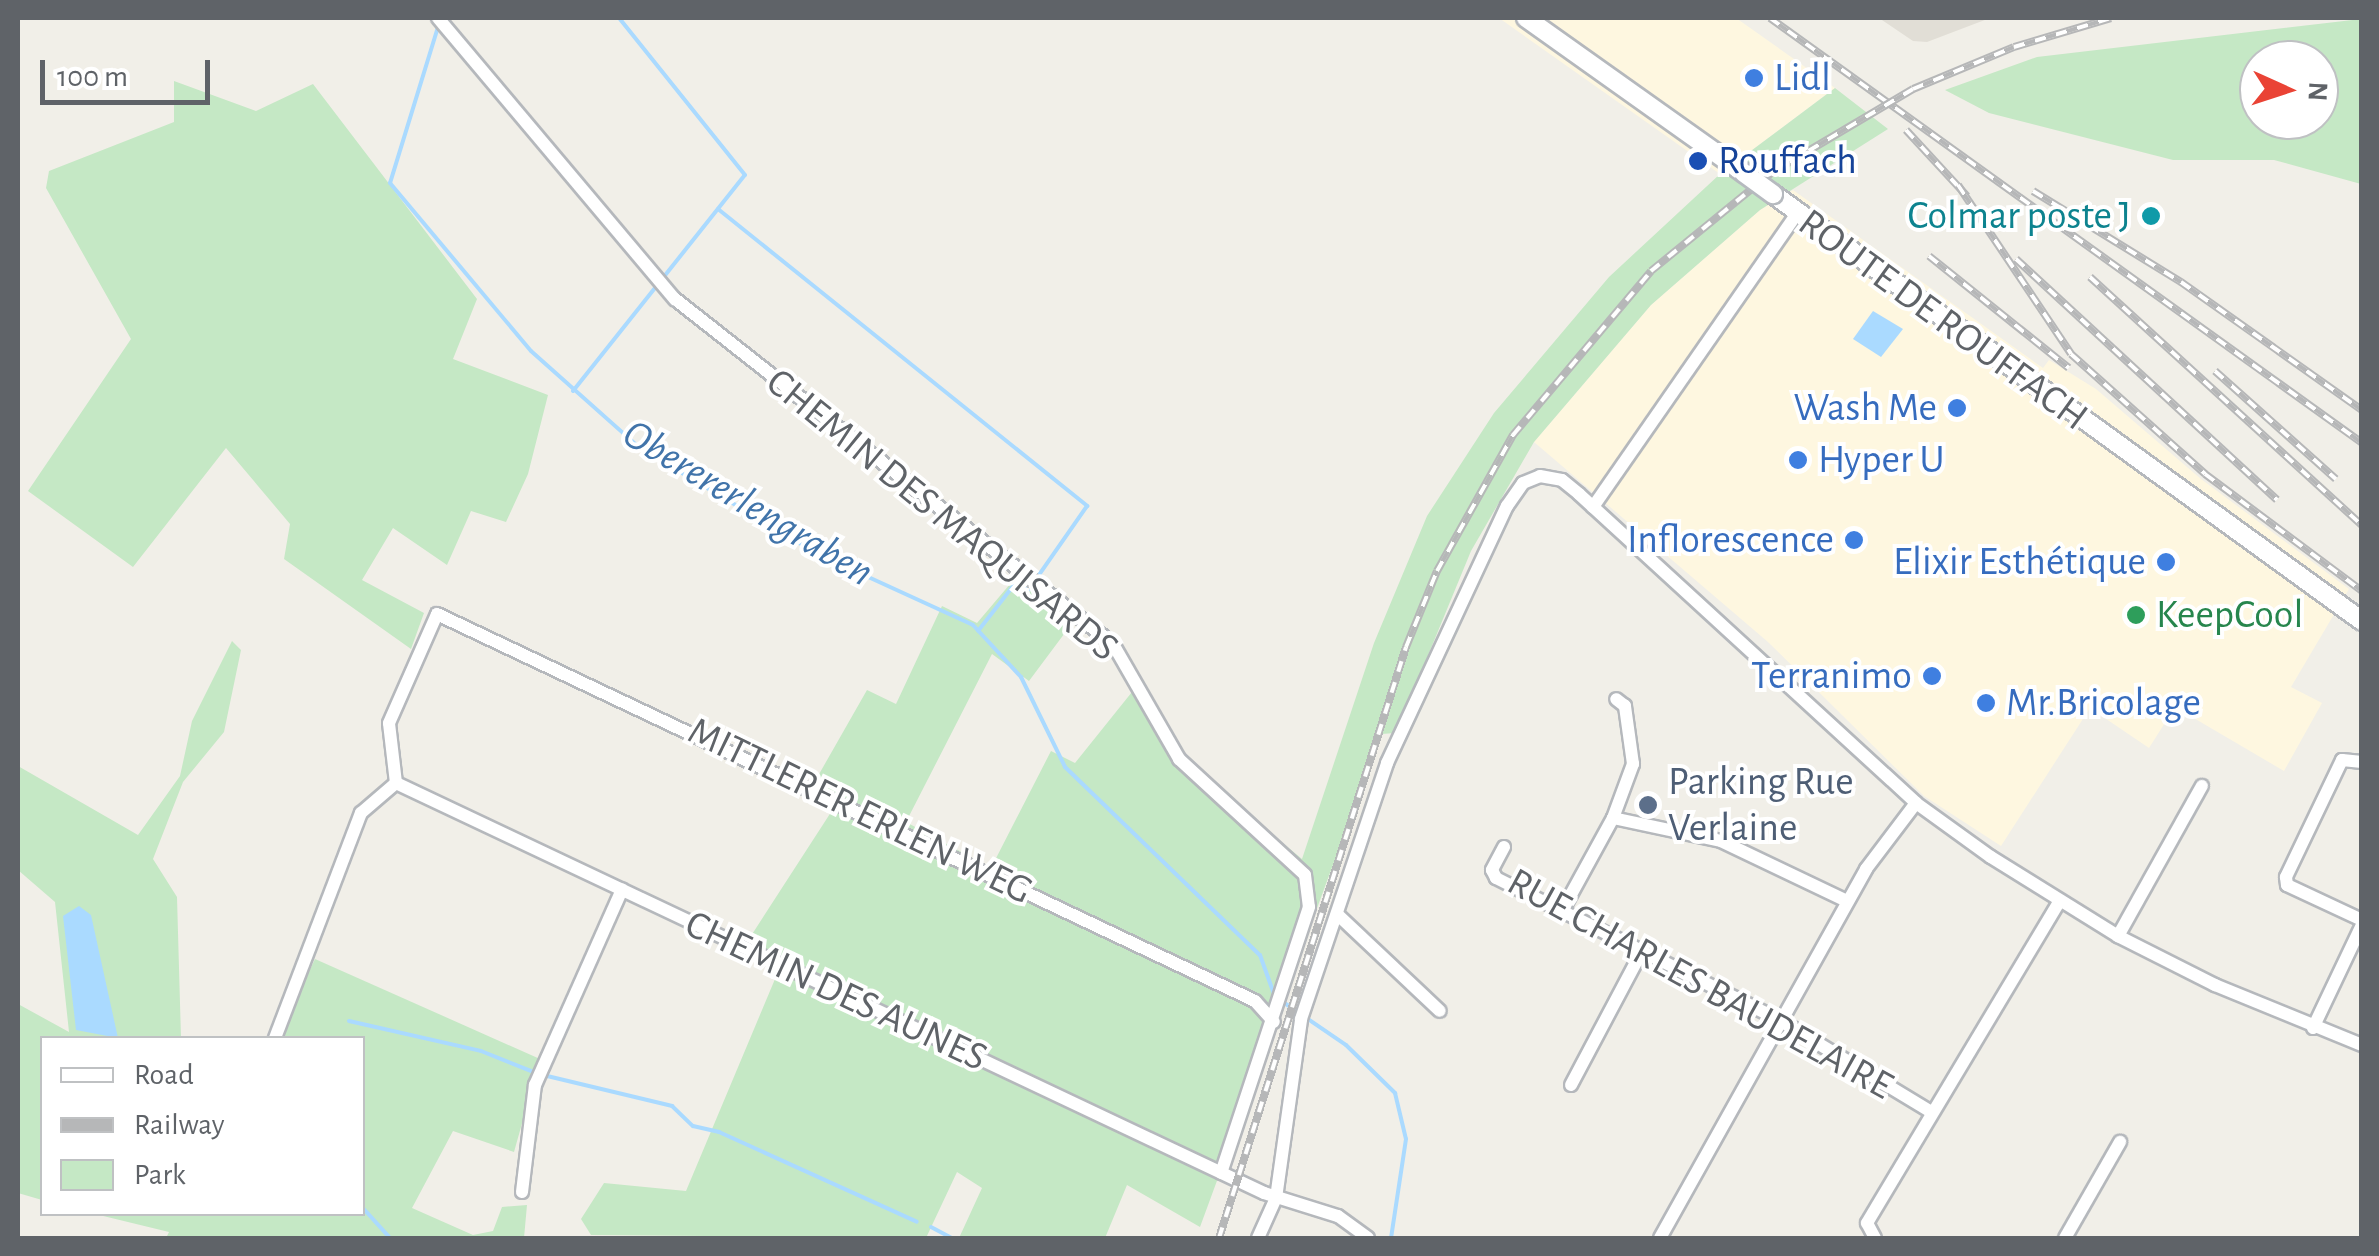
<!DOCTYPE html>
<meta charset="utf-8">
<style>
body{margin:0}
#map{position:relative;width:2379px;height:1256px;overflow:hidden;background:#f1efe8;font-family:"Alegreya Sans",sans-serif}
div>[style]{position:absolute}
.commercial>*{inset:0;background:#fef7e0}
.education>*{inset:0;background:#e1ded6}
.green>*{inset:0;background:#c5e8c5}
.water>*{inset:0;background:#aadaff}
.stream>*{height:4px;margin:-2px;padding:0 2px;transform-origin:2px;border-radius:2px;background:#aadaff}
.roads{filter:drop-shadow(2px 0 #b5b8bc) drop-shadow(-2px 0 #b5b8bc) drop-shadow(0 2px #b5b8bc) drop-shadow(0 -2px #b5b8bc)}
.minor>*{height:12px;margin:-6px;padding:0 6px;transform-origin:6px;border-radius:6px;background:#fff}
.secondary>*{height:18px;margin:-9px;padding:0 9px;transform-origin:9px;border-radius:9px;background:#fff}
.rail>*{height:8px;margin-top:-4px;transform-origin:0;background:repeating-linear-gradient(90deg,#fff 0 11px,#b6b7b8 0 22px);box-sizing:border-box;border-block:2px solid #b6b7b8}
.bridges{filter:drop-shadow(2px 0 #b6babf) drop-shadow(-2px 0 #b6babf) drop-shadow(0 2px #b6babf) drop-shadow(0 -2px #b6babf)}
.secondary-bridge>*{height:18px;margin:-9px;padding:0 9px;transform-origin:9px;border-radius:9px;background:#fff}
.dots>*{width:28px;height:28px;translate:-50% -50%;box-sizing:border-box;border:5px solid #fff;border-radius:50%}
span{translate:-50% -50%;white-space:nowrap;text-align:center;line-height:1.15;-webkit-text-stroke:8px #fff;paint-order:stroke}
.shop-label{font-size:40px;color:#366cbe}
.left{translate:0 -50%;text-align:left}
.right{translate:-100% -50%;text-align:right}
.transit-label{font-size:40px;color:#164399}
.culture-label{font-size:40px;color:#0d838f}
.street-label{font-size:40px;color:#5f6368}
.leisure-label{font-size:40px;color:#27864d}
.service-label{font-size:40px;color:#4e5e75}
.water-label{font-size:42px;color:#4174aa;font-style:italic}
.frame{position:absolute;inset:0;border:20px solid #5f6368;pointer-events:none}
.legend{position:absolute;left:40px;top:1036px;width:325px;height:180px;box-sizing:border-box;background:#fff;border:2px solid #bfc1c3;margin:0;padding:12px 18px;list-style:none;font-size:30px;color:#5f6368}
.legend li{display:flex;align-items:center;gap:20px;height:50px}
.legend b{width:50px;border:2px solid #bfc1c3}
.north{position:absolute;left:2239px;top:40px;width:100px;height:100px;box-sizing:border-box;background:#fff;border:2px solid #bfc1c3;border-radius:50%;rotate:93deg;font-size:28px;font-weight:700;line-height:40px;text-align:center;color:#5f6368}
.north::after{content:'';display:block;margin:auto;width:35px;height:45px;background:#ea4335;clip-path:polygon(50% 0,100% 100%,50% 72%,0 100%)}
.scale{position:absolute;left:40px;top:60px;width:170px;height:45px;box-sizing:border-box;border:5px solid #5f6368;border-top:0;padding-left:12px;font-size:30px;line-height:35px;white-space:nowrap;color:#5f6368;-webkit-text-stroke:8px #fff;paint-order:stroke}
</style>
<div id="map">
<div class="commercial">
<i style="clip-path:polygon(1499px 18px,1736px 18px,1835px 88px,1720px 174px)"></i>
<i style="clip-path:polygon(1793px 190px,2043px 368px,2049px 360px,2096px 389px,2201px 479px,2349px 589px,2291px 687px,2322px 703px,2284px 771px,2175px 707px,2149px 748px,2090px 708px,2001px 846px,1924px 796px,1768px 642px,1534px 442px,1651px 305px,1760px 210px)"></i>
</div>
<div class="education">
<i style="clip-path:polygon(1879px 18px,1990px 18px,1927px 42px,1913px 41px)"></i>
</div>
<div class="green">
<i style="clip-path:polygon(evenodd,2361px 19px,2361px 184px,2274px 160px,2173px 160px,1989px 113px,1945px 90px,2037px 57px,2361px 19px,2259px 60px,2319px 60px,2319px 120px,2259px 120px,2259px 60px)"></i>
<i style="clip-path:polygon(174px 81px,256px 111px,313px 84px,477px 299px,453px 359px,548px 395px,528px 474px,506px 522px,471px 511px,447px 565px,393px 528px,362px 580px,424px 613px,411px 649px,284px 559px,290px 524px,226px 448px,133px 567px,28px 491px,131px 339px,46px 188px,49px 171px,174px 122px)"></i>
<i style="clip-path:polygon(1835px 88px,1888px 129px,1760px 210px,1651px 305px,1534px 442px,1471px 551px,1396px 733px,1381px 734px,1200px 1227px,1127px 1185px,1105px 1238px,959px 1238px,982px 1188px,957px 1172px,926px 1238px,591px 1235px,581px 1219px,604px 1183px,686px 1191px,783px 960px,747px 942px,835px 806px,810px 790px,867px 690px,896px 704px,942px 606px,977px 623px,1016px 577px,1079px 614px,1029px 681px,992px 654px,906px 822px,991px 868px,1051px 751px,1075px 763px,1140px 682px,1189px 765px,1302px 859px,1374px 643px,1427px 516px,1494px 413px,1609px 277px,1720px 174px)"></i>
<i style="clip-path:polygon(232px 641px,241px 650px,224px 732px,183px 782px,153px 859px,177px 897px,181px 1038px,42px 1038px,42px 1200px,18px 1193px,18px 1004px,69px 1032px,55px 902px,18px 870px,18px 766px,138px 835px,180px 776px,192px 721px)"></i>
<i style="clip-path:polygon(315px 959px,540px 1059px,514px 1152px,453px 1131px,412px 1208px,473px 1235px,493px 1231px,502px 1207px,527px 1205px,524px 1238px,166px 1238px,169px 1232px,95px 1214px,362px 1214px,362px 1038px,277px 1038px)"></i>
</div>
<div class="water">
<i style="clip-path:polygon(1873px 311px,1903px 329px,1881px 357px,1853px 339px)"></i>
<i style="clip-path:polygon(79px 906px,91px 915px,118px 1038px,76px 1030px,63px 916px)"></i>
</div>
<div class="stream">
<i style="left:438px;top:27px;width:163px;rotate:107.1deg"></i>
<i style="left:390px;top:183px;width:219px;rotate:50deg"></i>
<i style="left:531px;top:351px;width:146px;rotate:41.7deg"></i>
<i style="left:640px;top:448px;width:207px;rotate:30.8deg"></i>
<i style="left:818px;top:554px;width:170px;rotate:24.6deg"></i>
<i style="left:973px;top:625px;width:71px;rotate:47.3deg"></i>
<i style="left:1021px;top:677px;width:100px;rotate:63.9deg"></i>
<i style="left:1065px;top:767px;width:271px;rotate:44deg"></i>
<i style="left:1260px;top:955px;width:45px;rotate:70.3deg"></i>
<i style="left:718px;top:209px;width:474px;rotate:38.8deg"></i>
<i style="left:1087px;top:506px;width:101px;rotate:124.9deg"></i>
<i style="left:1029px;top:589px;width:14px;rotate:-146deg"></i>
<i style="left:1017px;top:581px;width:63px;rotate:128deg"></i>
<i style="left:573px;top:391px;width:276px;rotate:-51.5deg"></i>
<i style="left:745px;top:175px;width:201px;rotate:-128.7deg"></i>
<i style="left:1283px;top:1002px;width:76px;rotate:34.3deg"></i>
<i style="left:1346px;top:1045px;width:69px;rotate:44.4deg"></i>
<i style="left:1395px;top:1093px;width:47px;rotate:76.6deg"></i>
<i style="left:1406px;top:1139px;width:100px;rotate:98.6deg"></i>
<i style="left:349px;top:1021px;width:135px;rotate:12.8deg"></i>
<i style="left:481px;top:1051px;width:59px;rotate:21.8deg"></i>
<i style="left:543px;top:1075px;width:133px;rotate:13.5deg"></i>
<i style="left:672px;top:1106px;width:29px;rotate:44deg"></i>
<i style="left:693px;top:1126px;width:27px;rotate:13deg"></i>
<i style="left:719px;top:1132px;width:217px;rotate:24.4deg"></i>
<i style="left:362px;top:1207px;width:42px;rotate:47.9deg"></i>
<i style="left:931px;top:1227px;width:24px;rotate:28deg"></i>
</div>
<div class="roads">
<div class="minor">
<i style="left:438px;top:18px;width:368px;rotate:49.9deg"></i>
<i style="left:675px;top:299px;width:558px;rotate:38.23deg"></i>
<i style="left:1113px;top:644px;width:133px;rotate:60.1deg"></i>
<i style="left:1179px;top:759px;width:171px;rotate:42.6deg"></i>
<i style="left:1305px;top:875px;width:32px;rotate:83deg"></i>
<i style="left:1309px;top:907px;width:280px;rotate:108.3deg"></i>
<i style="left:1593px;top:507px;width:356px;rotate:-55.2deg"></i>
<i style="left:2362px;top:762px;width:20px;rotate:-174deg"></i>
<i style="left:2342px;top:760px;width:130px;rotate:115.6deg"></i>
<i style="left:2286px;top:877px;width:8px;rotate:83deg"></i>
<i style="left:2287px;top:885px;width:83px;rotate:25deg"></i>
<i style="left:396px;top:783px;width:960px;rotate:25.28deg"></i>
<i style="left:1264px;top:1193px;width:77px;rotate:17.3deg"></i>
<i style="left:1338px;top:1216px;width:37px;rotate:36deg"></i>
<i style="left:1613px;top:818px;width:110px;rotate:12deg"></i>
<i style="left:1721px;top:841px;width:140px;rotate:25.5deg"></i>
<i style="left:1504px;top:847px;width:26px;rotate:118deg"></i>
<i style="left:1492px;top:870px;width:9px;rotate:63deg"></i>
<i style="left:1496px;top:878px;width:319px;rotate:26.6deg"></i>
<i style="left:1781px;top:1021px;width:175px;rotate:31.2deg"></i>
<i style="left:1562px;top:911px;width:106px;rotate:-61.3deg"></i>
<i style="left:1613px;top:818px;width:58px;rotate:-69.7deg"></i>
<i style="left:1633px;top:764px;width:59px;rotate:-97.9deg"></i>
<i style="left:1625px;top:706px;width:11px;rotate:-142deg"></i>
<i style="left:1337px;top:914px;width:141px;rotate:43.3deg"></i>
<i style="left:2118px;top:936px;width:172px;rotate:-60.8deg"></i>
<i style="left:2313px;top:1028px;width:114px;rotate:-64.6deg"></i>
<i style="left:275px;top:1038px;width:241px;rotate:-69.1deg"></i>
<i style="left:361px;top:813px;width:46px;rotate:-40.6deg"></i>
<i style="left:396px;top:783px;width:60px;rotate:-96.7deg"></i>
<i style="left:389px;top:723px;width:119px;rotate:-66.2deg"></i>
<i style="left:437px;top:614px;width:905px;rotate:25.32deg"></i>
<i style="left:1255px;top:1001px;width:28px;rotate:48deg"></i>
<i style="left:1571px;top:1085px;width:149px;rotate:-62.1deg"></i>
<i style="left:522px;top:1192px;width:108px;rotate:-83.1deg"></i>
<i style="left:535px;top:1085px;width:214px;rotate:-66deg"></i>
<i style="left:1258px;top:1238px;width:44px;rotate:-65.8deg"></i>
<i style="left:1276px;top:1198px;width:181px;rotate:-82deg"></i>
<i style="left:1301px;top:1019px;width:270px;rotate:-71.4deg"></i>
<i style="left:1387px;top:763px;width:284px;rotate:-65deg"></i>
<i style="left:1507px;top:506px;width:28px;rotate:-55deg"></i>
<i style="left:1523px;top:483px;width:18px;rotate:-22deg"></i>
<i style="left:1540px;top:476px;width:22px;rotate:10deg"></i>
<i style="left:1562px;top:480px;width:22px;rotate:39deg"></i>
<i style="left:1579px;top:494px;width:457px;rotate:42.5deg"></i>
<i style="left:1916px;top:803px;width:92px;rotate:35.8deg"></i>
<i style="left:1991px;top:857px;width:150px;rotate:31.9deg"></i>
<i style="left:2118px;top:936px;width:109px;rotate:26.8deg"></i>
<i style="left:2215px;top:985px;width:159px;rotate:22.2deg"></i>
<i style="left:1660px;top:1238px;width:423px;rotate:-60.8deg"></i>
<i style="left:1866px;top:869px;width:83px;rotate:-52.9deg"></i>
<i style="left:1875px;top:1238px;width:17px;rotate:-118deg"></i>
<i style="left:1867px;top:1223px;width:374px;rotate:-59.1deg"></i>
<i style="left:2065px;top:1238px;width:111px;rotate:-60.2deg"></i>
</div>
<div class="secondary">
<i style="left:1526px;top:18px;width:267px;rotate:35.4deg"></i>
<i style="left:1773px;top:194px;width:727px;rotate:35.94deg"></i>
</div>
</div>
<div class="rail">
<i style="left:1770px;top:18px;width:729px;rotate:35.67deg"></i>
<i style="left:1906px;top:130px;width:90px;rotate:47.3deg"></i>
<i style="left:1958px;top:185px;width:203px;rotate:56.2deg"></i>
<i style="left:2071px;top:354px;width:180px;rotate:41.8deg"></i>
<i style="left:2205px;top:474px;width:196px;rotate:36.7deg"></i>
<i style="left:2033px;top:191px;width:174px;rotate:31.6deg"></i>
<i style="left:2181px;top:282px;width:222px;rotate:35.3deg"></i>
<i style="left:1929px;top:256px;width:179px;rotate:38.7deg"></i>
<i style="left:2016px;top:259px;width:355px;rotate:42.7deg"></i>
<i style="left:2090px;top:277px;width:368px;rotate:42.4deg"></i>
<i style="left:2215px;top:371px;width:162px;rotate:41.8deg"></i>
<i style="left:1219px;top:1238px;width:620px;rotate:-72.44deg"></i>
<i style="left:1406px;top:647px;width:82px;rotate:-67.8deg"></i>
<i style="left:1437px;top:571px;width:156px;rotate:-60.8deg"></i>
<i style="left:1513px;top:435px;width:214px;rotate:-49.9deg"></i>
<i style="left:1651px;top:271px;width:155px;rotate:-39.2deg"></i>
<i style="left:1771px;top:173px;width:165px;rotate:-30.6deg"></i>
<i style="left:1913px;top:89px;width:109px;rotate:-22.6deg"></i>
<i style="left:2014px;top:47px;width:101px;rotate:-16.6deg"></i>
</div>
<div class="bridges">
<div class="secondary-bridge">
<i style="left:1744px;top:173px;width:36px;rotate:36deg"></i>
</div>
</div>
<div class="dots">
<i style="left:1754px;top:78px;background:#3f7fe0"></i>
<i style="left:1698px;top:161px;background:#1a4fb4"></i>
<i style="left:2151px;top:216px;background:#0f9aa8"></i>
<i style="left:1957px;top:408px;background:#3f7fe0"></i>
<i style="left:1798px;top:460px;background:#3f7fe0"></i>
<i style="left:1854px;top:540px;background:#3f7fe0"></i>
<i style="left:2166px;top:562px;background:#3f7fe0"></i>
<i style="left:2136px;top:615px;background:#2e9e5b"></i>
<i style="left:1932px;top:676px;background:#3f7fe0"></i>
<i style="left:1986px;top:703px;background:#3f7fe0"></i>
<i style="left:1648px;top:805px;background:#5c6f8a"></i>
</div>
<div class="shop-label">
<span class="left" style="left:1774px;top:78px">Lidl</span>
<span class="right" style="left:1937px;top:408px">Wash Me</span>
<span class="left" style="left:1818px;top:460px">Hyper U</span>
<span class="right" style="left:1834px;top:540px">Inflorescence</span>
<span class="right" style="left:2146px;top:562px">Elixir Esthétique</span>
<span class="right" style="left:1912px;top:676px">Terranimo</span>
<span class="left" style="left:2006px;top:703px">Mr.Bricolage</span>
</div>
<div class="transit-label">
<span class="left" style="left:1718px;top:161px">Rouffach</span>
</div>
<div class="culture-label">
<span class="right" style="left:2131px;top:216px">Colmar poste J</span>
</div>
<div class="street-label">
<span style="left:1943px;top:320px;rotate:36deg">ROUTE DE ROUFFACH</span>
<span style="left:942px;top:515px;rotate:39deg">CHEMIN DES MAQUISARDS</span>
<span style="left:860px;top:811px;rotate:26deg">MITTLERER ERLEN WEG</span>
<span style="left:1700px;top:984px;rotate:29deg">RUE CHARLES BAUDELAIRE</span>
<span style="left:836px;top:991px;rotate:25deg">CHEMIN DES AUNES</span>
</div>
<div class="leisure-label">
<span class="left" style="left:2156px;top:615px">KeepCool</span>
</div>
<div class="service-label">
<span class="left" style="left:1668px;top:805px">Parking Rue<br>Verlaine</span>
</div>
<div class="water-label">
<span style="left:748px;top:503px;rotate:31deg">Oberererlengraben</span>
</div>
<div class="frame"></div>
<ul class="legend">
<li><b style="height:12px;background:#fff"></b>Road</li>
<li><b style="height:12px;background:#b6b7b8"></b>Railway</li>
<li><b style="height:28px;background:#c5e8c5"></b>Park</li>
</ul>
<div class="north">N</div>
<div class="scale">100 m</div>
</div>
